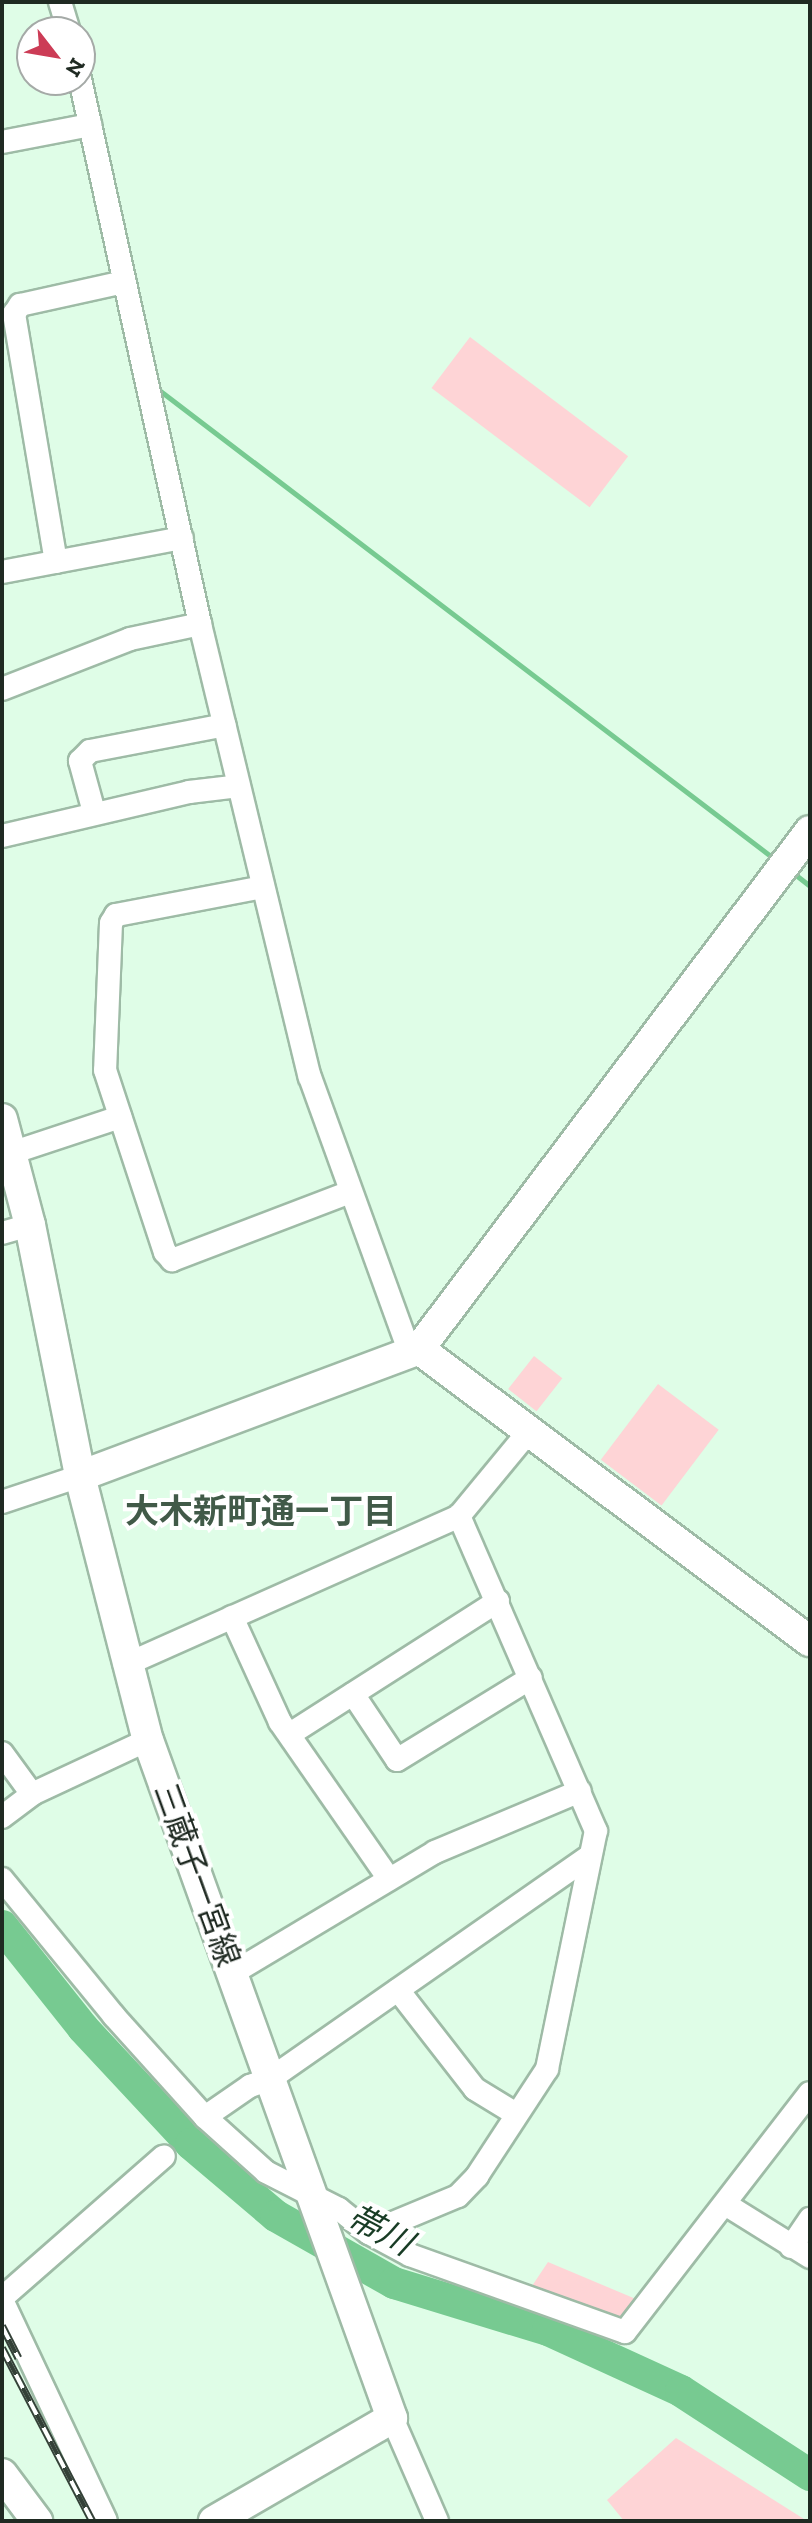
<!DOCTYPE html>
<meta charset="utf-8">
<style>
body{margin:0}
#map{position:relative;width:812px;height:2523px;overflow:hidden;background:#dffde7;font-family:"Zilla Slab","Noto Sans JP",serif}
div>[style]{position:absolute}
.green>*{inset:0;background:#fed4d6;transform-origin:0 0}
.stream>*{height:5px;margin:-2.5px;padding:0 2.5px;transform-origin:2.5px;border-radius:2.5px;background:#77ca91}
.river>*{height:32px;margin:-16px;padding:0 16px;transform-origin:16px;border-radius:16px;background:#77ca91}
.roads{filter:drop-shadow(2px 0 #9ebba6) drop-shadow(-2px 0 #9ebba6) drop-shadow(0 2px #9ebba6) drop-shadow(0 -2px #9ebba6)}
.street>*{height:22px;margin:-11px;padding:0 11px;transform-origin:11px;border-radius:11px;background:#fff}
.secondary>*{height:30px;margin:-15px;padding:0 15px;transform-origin:15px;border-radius:15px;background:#fff}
.rail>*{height:8px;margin-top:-4px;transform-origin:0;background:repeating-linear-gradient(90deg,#fff 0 15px,#344138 0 30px);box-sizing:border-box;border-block:2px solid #344138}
span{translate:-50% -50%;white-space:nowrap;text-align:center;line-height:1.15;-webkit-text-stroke:8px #fff;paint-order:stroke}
.street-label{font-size:32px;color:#1f2a22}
.neighbourhood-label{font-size:34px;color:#415a48;font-weight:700}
.water-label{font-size:34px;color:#183c25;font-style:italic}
.frame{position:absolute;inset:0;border:4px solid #1f2a22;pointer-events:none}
.north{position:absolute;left:16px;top:16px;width:80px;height:80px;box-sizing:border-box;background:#fff;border:2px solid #a5aaa7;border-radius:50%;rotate:121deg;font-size:22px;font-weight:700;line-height:32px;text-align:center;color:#1f2a22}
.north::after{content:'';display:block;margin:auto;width:28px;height:36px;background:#cc3c56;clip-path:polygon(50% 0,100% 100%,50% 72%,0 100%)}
</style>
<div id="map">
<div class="green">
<i style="left:470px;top:337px;width:198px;height:64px;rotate:37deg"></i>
<i style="left:534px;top:1356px;width:36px;height:42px;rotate:38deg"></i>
<i style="left:658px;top:1384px;width:76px;height:95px;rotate:37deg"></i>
<i style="clip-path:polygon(548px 2262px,643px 2302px,625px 2324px,528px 2292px)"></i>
<i style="clip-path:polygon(676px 2438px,804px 2519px,624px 2521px,607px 2500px)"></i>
</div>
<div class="stream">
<i style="left:80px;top:41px;width:36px;rotate:76deg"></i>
<i style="left:159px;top:390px;width:777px;rotate:37.31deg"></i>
<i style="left:792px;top:872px;width:23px;rotate:38deg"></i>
</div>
<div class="river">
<i style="left:2px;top:1926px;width:130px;rotate:51.5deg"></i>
<i style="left:83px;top:2028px;width:158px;rotate:47deg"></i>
<i style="left:191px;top:2144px;width:111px;rotate:40.3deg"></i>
<i style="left:276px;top:2216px;width:136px;rotate:29.6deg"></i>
<i style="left:394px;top:2283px;width:161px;rotate:17deg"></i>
<i style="left:548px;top:2330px;width:146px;rotate:24.6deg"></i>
<i style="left:681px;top:2391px;width:154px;rotate:33.1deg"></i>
</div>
<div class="roads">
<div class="street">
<i style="left:60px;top:2px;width:31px;rotate:73deg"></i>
<i style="left:80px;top:79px;width:558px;rotate:77.58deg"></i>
<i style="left:200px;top:624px;width:466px;rotate:76.4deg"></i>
<i style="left:310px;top:1077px;width:294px;rotate:70.1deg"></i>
<i style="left:2px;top:142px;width:90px;rotate:-10.9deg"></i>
<i style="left:56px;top:562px;width:252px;rotate:-99.6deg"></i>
<i style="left:14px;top:314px;width:11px;rotate:-56deg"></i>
<i style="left:20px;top:305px;width:107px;rotate:-12.5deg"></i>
<i style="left:2px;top:572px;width:183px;rotate:-10.7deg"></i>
<i style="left:2px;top:689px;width:137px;rotate:-21.3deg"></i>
<i style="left:130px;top:639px;width:72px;rotate:-12.1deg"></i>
<i style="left:94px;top:812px;width:53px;rotate:-105.4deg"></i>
<i style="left:80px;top:761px;width:14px;rotate:-45deg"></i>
<i style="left:90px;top:751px;width:137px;rotate:-10.9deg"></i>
<i style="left:2px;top:836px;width:192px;rotate:-13.2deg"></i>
<i style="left:189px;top:792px;width:50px;rotate:-6.8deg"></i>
<i style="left:263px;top:887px;width:150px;rotate:169.2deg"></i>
<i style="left:116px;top:915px;width:9px;rotate:122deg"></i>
<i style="left:111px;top:923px;width:147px;rotate:92.3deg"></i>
<i style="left:105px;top:1070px;width:192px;rotate:71.8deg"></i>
<i style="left:165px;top:1252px;width:11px;rotate:49deg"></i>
<i style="left:172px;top:1260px;width:191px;rotate:-20.9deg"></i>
<i style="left:11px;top:1153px;width:115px;rotate:-18.3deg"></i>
<i style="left:2px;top:1233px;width:29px;rotate:-16deg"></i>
<i style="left:2px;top:1502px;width:82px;rotate:-18.4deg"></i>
<i style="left:232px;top:1617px;width:115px;rotate:65.4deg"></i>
<i style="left:280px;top:1722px;width:191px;rotate:55.2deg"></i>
<i style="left:125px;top:1665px;width:366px;rotate:-24deg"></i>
<i style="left:459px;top:1516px;width:110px;rotate:-50.5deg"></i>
<i style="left:353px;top:1694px;width:79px;rotate:56.3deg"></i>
<i style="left:397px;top:1760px;width:157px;rotate:-31.5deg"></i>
<i style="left:290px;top:1734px;width:247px;rotate:-32.6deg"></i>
<i style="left:2px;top:1753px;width:51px;rotate:53.8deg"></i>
<i style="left:2px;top:1817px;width:38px;rotate:-37deg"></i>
<i style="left:32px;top:1794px;width:128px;rotate:-25deg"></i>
<i style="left:2px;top:1879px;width:177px;rotate:50.7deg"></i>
<i style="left:114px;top:2016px;width:136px;rotate:48deg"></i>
<i style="left:205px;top:2117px;width:82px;rotate:42deg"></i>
<i style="left:266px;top:2172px;width:82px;rotate:26.9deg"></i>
<i style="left:339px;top:2209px;width:38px;rotate:39deg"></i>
<i style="left:369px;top:2233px;width:96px;rotate:-22.6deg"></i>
<i style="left:458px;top:2196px;width:28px;rotate:-46deg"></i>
<i style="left:477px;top:2176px;width:128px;rotate:-56.8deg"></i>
<i style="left:547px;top:2069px;width:243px;rotate:-78.4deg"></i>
<i style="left:596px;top:1831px;width:344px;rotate:-113.5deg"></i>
<i style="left:233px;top:1973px;width:235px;rotate:-30.9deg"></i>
<i style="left:435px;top:1852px;width:157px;rotate:-22.8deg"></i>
<i style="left:398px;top:1990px;width:125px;rotate:52.1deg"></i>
<i style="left:475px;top:2089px;width:48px;rotate:31.4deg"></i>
<i style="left:205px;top:2117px;width:55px;rotate:-34.6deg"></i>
<i style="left:250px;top:2086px;width:21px;rotate:-19deg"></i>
<i style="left:270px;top:2079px;width:388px;rotate:-34.9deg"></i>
<i style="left:725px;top:2204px;width:100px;rotate:31.9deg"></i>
<i style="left:369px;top:2233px;width:47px;rotate:28.2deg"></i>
<i style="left:410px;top:2255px;width:228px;rotate:19.7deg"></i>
<i style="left:625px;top:2332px;width:302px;rotate:-52.3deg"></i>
<i style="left:791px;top:2247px;width:34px;rotate:-56deg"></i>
<i style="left:2px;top:2298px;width:215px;rotate:-41.2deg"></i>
<i style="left:2px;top:2300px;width:244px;rotate:64.8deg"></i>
<i style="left:392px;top:2418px;width:112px;rotate:66.4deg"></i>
</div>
<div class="secondary">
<i style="left:2px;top:1119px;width:110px;rotate:75.2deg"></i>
<i style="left:30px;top:1225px;width:256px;rotate:78.7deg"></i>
<i style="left:80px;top:1476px;width:273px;rotate:75.6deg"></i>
<i style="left:148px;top:1740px;width:721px;rotate:70.21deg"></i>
<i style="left:392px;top:2418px;width:206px;rotate:149.9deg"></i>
<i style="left:419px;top:1349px;width:488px;rotate:36.8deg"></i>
<i style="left:80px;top:1476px;width:362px;rotate:-20.5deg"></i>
<i style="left:419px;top:1349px;width:649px;rotate:-52.95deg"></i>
<i style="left:2px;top:2474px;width:59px;rotate:53.3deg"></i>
</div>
</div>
<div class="rail">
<i style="left:2px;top:2326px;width:36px;rotate:63deg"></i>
<i style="left:2px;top:2348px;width:195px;rotate:62.5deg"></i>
</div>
<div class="street-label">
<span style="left:197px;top:1875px;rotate:70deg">三蔵子一宮線</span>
</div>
<div class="neighbourhood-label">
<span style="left:261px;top:1512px">大木新町通一丁目</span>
</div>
<div class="water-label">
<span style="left:380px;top:2230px;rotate:28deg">帯川</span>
</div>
<div class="frame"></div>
<div class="north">N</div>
</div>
